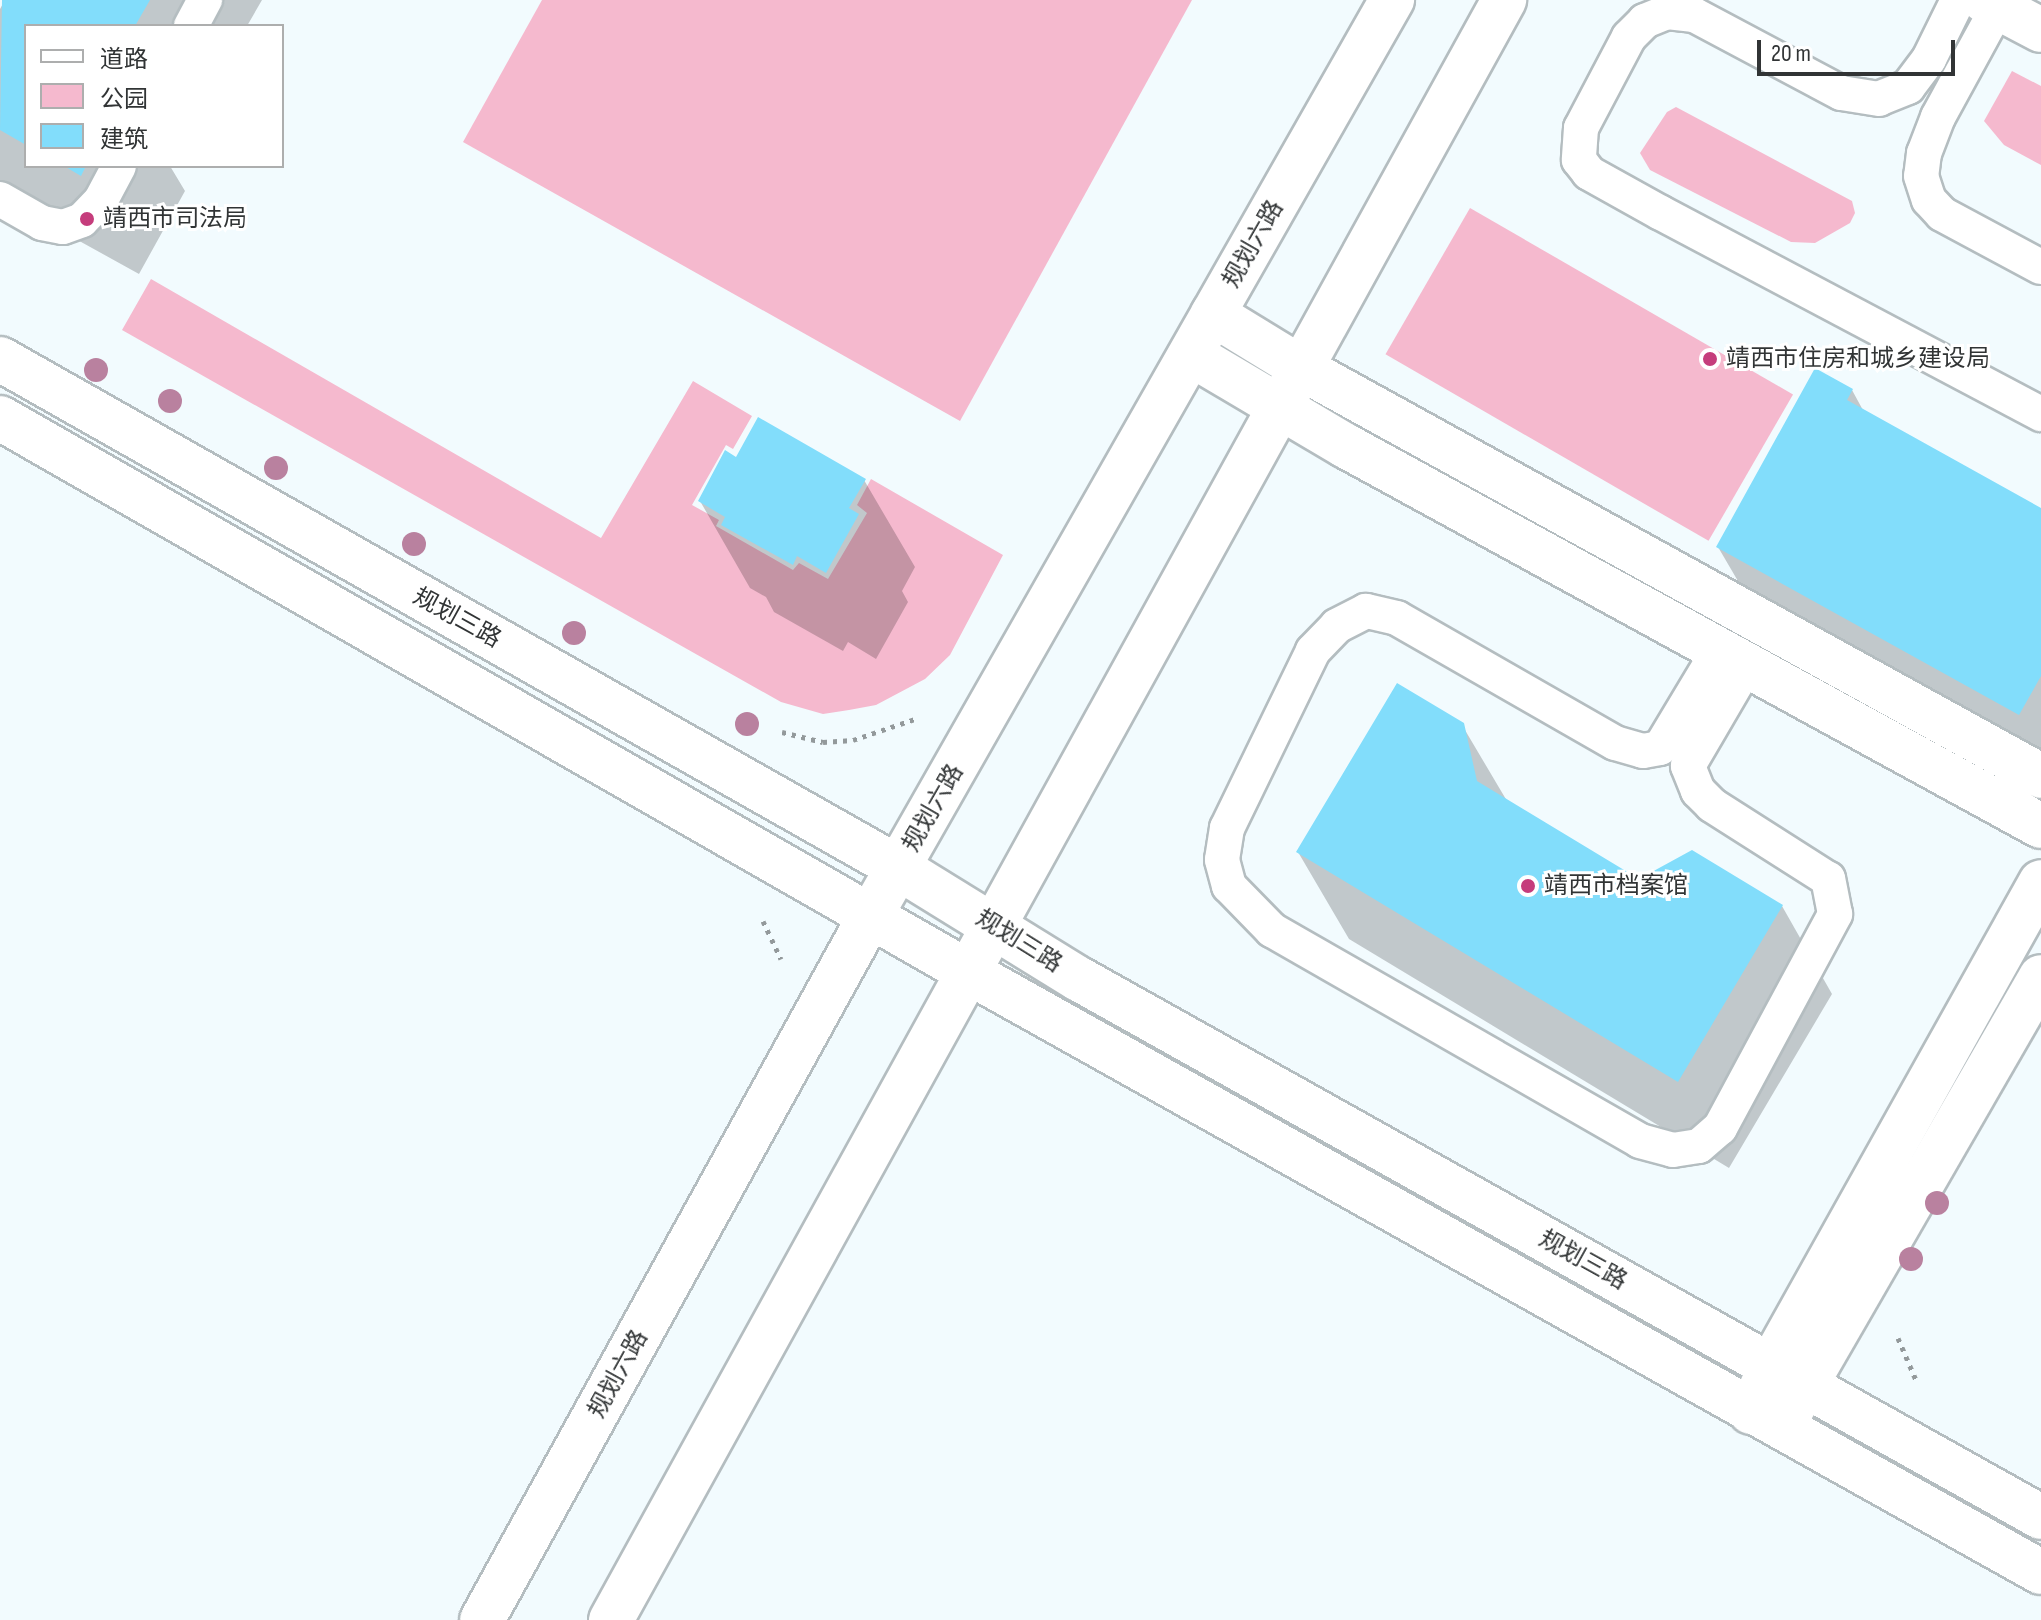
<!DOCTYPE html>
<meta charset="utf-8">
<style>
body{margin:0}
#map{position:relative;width:2041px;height:1620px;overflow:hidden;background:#f2fbfe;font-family:"Sofia Sans Condensed","Noto Sans SC",sans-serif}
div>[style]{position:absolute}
.green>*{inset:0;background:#f5b9ce;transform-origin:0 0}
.shadow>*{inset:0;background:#0003}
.building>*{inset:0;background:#82ddfb}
.path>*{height:5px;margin-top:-2.5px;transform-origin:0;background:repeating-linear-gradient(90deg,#93999b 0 4px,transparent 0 10px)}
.roads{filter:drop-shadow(2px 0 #b4bdc0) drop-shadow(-2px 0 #b4bdc0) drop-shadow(0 2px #b4bdc0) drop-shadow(0 -2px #b4bdc0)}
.service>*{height:34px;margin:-17px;padding:0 17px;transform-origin:17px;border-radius:17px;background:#fff}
.minor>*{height:44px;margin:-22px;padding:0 22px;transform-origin:22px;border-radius:22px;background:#fff}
.tertiary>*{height:44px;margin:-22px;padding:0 22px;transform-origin:22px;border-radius:22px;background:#fff}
.secondary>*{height:44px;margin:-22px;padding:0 22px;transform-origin:22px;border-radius:22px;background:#fff}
.trees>*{width:24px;height:24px;margin:-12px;border-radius:50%;background:#b9819f}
.dots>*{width:22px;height:22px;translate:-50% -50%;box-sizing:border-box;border:4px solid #fff;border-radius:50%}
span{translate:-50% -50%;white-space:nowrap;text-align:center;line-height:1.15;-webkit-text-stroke:6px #fff;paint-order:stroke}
.poi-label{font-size:24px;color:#313435}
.left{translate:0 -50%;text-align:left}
.street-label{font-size:24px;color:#313435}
.legend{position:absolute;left:24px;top:24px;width:260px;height:144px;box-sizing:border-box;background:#fff;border:2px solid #adaeae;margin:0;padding:10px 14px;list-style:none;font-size:24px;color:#313435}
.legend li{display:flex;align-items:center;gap:16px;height:40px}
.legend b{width:40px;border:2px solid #adaeae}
.scale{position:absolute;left:1757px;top:40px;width:198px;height:36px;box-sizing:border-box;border:4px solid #313435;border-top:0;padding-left:10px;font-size:24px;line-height:28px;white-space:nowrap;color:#313435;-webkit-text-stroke:6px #fff;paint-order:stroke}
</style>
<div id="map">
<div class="green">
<i style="clip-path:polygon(542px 0,1192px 0,960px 421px,463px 142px)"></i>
<i style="clip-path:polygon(2012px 71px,2041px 86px,2041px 165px,2004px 145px,1984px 121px)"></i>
<i style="clip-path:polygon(1676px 107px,1852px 201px,1855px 213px,1850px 223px,1815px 243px,1791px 242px,1650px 170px,1640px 153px,1667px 112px)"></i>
<i style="left:1470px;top:208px;width:373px;height:169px;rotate:30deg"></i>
<i style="clip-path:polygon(151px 279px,601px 538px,693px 381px,752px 416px,733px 449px,726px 445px,692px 505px,719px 520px,716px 526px,793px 570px,799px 563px,828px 579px,867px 513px,857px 505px,871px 479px,1003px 555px,950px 655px,925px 679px,876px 705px,849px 710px,823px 714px,781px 702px,122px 330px)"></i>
</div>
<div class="shadow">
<i style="clip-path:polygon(5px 0,262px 0,247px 26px,26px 26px,26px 166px,170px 166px,185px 191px,139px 274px,7px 201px,0 189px,0 9px)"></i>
<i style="clip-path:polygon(1852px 390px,1864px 412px,2041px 511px,2041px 793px,1776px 646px,1718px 547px)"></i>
<i style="clip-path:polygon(737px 460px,864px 480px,915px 567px,902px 591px,908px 602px,876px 659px,848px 642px,843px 651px,774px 612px,766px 597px,750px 588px,700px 501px)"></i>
<i style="clip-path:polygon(1462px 725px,1507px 801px,1639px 882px,1782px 906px,1832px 994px,1729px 1168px,1349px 939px,1298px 852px)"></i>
</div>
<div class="building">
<i style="clip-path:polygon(2px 0,150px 0,135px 26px,26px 26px,26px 145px,0 130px)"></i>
<i style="clip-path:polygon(64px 166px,86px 166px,81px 176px)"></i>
<i style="clip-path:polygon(1815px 368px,1853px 389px,1847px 400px,2041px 508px,2041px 676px,2019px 715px,1716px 547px)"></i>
<i style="clip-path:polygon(758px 417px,866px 479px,849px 508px,859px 514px,826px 573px,797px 556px,793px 565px,721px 525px,725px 517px,698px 501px,725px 450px,736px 457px)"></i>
<i style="clip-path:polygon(1397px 683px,1464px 723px,1477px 781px,1639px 879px,1692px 850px,1783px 905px,1678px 1082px,1296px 852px)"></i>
</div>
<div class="path">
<i style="left:782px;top:732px;width:42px;rotate:13.7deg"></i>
<i style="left:823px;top:742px;width:30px;rotate:-4deg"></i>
<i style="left:853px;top:740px;width:65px;rotate:-18.7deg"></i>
<i style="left:763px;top:921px;width:42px;rotate:64.7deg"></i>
<i style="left:1898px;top:1338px;width:46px;rotate:66.8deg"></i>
</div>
<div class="roads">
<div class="service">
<i style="left:1958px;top:0;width:66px;rotate:116.2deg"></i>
<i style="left:1929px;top:59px;width:35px;rotate:127deg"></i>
<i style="left:1908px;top:87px;width:31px;rotate:158deg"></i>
<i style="left:1879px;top:99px;width:38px;rotate:-171deg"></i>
<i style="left:1841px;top:93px;width:166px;rotate:-152deg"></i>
<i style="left:1694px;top:15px;width:27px;rotate:-174deg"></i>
<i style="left:1667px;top:12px;width:24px;rotate:158deg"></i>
<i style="left:1645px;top:21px;width:23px;rotate:135deg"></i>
<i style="left:1629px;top:37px;width:103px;rotate:117.8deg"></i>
<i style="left:1581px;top:128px;width:32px;rotate:94deg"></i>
<i style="left:1579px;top:160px;width:16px;rotate:52deg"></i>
<i style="left:1589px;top:173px;width:82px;rotate:29.1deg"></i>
<i style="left:1661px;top:213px;width:430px;rotate:27.9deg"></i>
<i style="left:1998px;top:7px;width:125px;rotate:118.6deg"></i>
<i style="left:1938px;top:117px;width:39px;rotate:111deg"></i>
<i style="left:1924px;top:153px;width:23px;rotate:97deg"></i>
<i style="left:1921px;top:176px;width:25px;rotate:72deg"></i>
<i style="left:1929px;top:200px;width:19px;rotate:47deg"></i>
<i style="left:1942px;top:214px;width:112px;rotate:28.2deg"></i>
<i style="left:191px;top:26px;width:30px;rotate:-62deg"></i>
<i style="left:0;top:199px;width:48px;rotate:29.7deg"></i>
<i style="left:42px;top:223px;width:21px;rotate:11deg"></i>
<i style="left:63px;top:227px;width:20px;rotate:-20deg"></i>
<i style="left:82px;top:220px;width:28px;rotate:-46deg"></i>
<i style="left:101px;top:200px;width:38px;rotate:-62deg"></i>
<i style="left:1719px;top:650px;width:114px;rotate:121deg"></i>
<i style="left:1660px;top:748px;width:17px;rotate:170deg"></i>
<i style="left:1643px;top:751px;width:29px;rotate:-164deg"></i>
<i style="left:1615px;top:743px;width:251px;rotate:-150.2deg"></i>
<i style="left:1397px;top:618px;width:32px;rotate:-167deg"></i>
<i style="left:1366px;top:611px;width:33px;rotate:153deg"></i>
<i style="left:1337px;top:626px;width:35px;rotate:134deg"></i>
<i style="left:1313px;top:651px;width:197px;rotate:115.9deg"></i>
<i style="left:1227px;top:828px;width:32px;rotate:99deg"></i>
<i style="left:1222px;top:860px;width:27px;rotate:75deg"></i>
<i style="left:1229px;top:886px;width:62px;rotate:45.7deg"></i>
<i style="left:1272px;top:930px;width:424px;rotate:29.8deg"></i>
<i style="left:1640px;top:1141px;width:34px;rotate:15deg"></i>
<i style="left:1673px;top:1150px;width:26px;rotate:-9deg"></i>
<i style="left:1699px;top:1146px;width:28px;rotate:-41deg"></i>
<i style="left:1720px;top:1128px;width:243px;rotate:-61.7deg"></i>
<i style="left:1835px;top:914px;width:36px;rotate:-101deg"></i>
<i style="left:1828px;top:879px;width:138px;rotate:-147.5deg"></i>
<i style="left:1712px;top:805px;width:20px;rotate:-135deg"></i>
<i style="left:1698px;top:791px;width:27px;rotate:-112deg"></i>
<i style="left:1688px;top:766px;width:117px;rotate:-59.7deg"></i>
</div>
<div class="minor">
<i style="left:1984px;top:0;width:64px;rotate:27.8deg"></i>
<i style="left:1213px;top:314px;width:103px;rotate:31.5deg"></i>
<i style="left:1301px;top:368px;width:845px;rotate:28.87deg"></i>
<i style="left:1192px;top:355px;width:179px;rotate:30.6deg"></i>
<i style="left:1346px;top:446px;width:792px;rotate:28.67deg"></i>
<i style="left:1751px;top:1412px;width:51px;rotate:-66.9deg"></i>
<i style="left:1771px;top:1365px;width:553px;rotate:-60.79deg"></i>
<i style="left:1782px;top:1426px;width:518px;rotate:-60.02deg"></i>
</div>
<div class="tertiary">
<i style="left:0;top:359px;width:1033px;rotate:29.52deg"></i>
<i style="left:899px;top:868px;width:211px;rotate:31.7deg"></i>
<i style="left:1079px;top:979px;width:1102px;rotate:29.22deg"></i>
<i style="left:0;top:418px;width:1118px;rotate:29.78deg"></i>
<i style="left:970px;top:973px;width:1227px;rotate:29.22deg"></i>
</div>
<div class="secondary">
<i style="left:482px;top:1620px;width:807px;rotate:-61.12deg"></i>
<i style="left:872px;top:913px;width:1051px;rotate:-60.34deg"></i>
<i style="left:611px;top:1620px;width:1850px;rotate:-61.13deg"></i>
</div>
</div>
<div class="trees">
<i style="left:96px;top:370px"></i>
<i style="left:170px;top:401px"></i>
<i style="left:276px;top:468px"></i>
<i style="left:414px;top:544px"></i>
<i style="left:574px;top:633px"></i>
<i style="left:747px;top:724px"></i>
<i style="left:1937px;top:1203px"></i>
<i style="left:1911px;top:1259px"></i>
</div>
<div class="dots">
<i style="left:87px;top:219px;background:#c53d7c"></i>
<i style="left:1710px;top:359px;background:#c53d7c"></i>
<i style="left:1528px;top:886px;background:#c53d7c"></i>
</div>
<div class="poi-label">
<span class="left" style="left:103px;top:219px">靖西市司法局</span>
<span class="left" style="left:1726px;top:359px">靖西市住房和城乡建设局</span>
<span class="left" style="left:1544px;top:886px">靖西市档案馆</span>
</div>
<div class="street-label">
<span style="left:1253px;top:244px;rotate:-60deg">规划六路</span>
<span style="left:457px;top:618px;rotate:29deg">规划三路</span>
<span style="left:933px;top:808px;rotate:-60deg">规划六路</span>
<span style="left:1019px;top:941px;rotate:32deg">规划三路</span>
<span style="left:1583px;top:1260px;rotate:29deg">规划三路</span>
<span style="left:618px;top:1374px;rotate:-61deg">规划六路</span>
</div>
<ul class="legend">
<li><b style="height:10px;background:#fff"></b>道路</li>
<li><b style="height:22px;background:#f5b9ce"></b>公园</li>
<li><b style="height:22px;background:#82ddfb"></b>建筑</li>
</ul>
<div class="scale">20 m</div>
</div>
